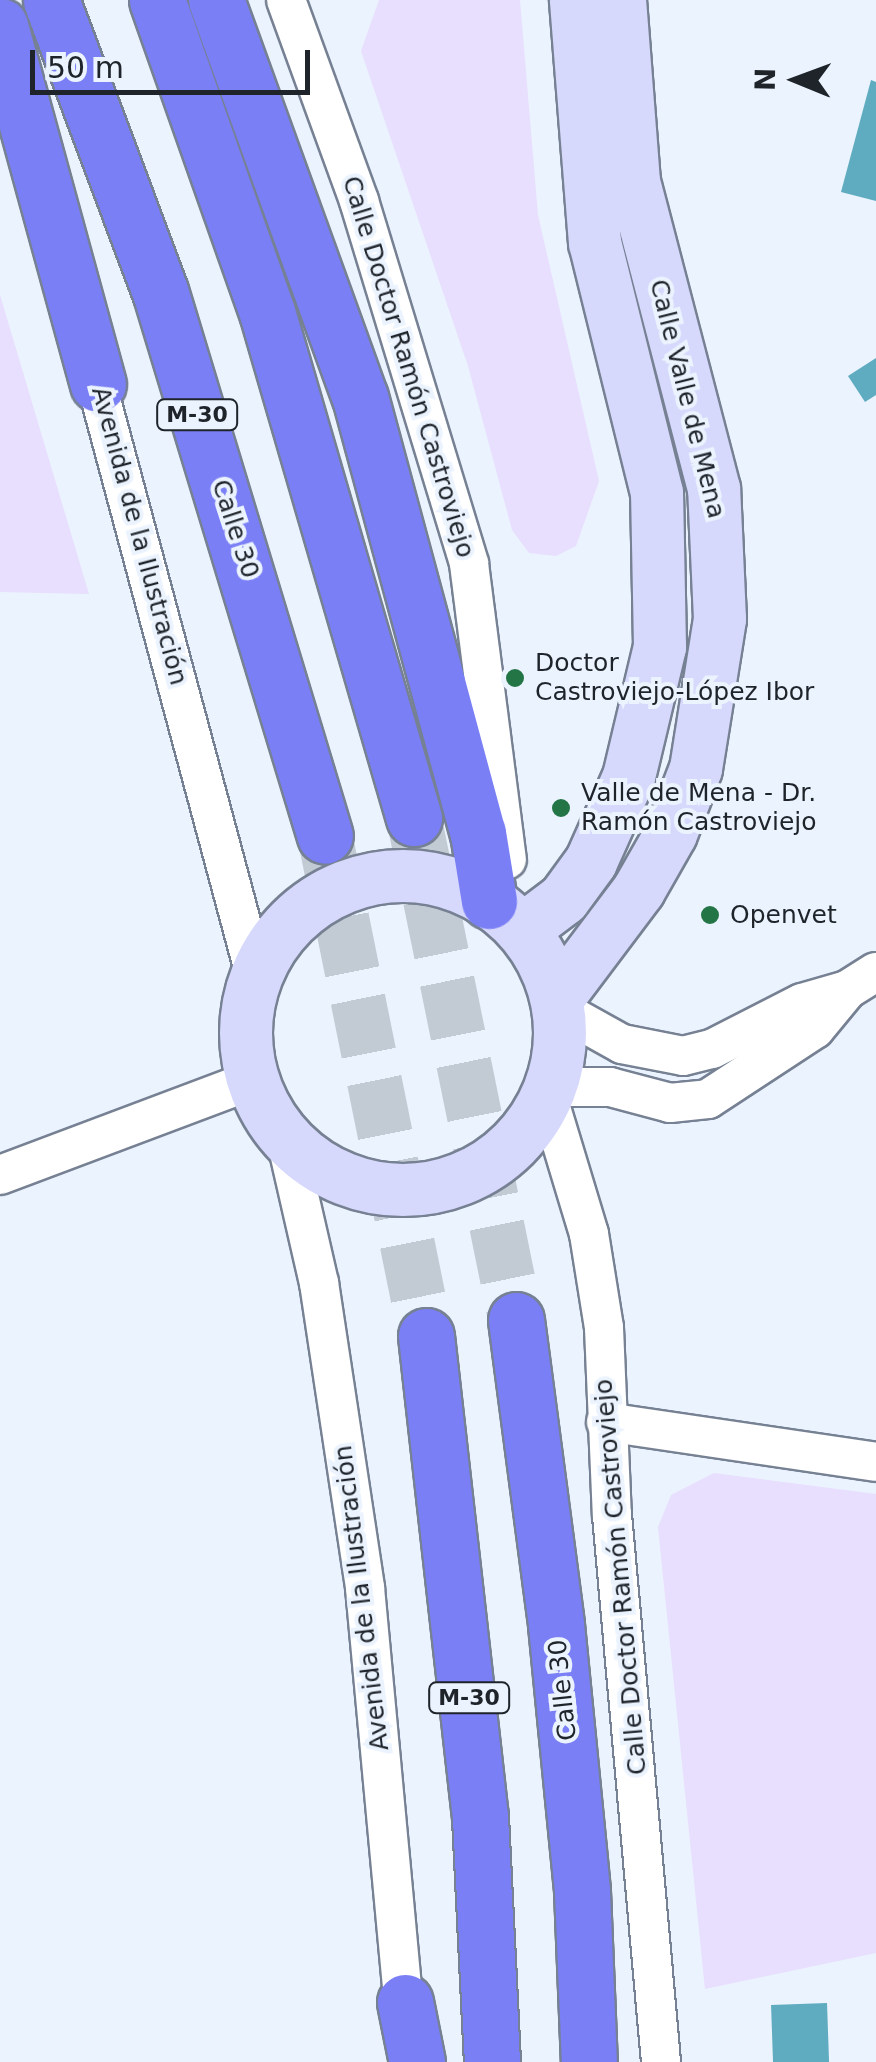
<!DOCTYPE html>
<meta charset="utf-8">
<style>
body{margin:0}
#map{position:relative;width:876px;height:2062px;overflow:hidden;background:#ebf3fe;font-family:"DejaVu Sans",sans-serif}
div>[style]{position:absolute}
.green>*{inset:0;background:#e8defd}
.water>*{inset:0;background:#5facc0;transform-origin:0 0}
.motorway-tunnel>*{height:55px;margin-top:-27.5px;transform-origin:0;background:repeating-linear-gradient(90deg,#c2cad4 0 55px,transparent 0 83px)}
.roads{filter:drop-shadow(2px 0 #768193) drop-shadow(-2px 0 #768193) drop-shadow(0 2px #768193) drop-shadow(0 -2px #768193)}
.minor>*{height:38px;margin:-19px;padding:0 19px;transform-origin:19px;border-radius:19px;background:#fff}
.secondary>*{height:52px;margin:-26px;padding:0 26px;transform-origin:26px;border-radius:26px;background:#d7d9fc}
.secondary>.ring{margin:-26px;padding:0;box-sizing:content-box;background:none;border:52px solid #d7d9fc;border-radius:50%}
.motorway>*{height:55px;margin:-27.5px;padding:0 27.5px;transform-origin:27.5px;border-radius:27.5px;background:#7a7ff5}
.dots>*{width:28px;height:28px;translate:-50% -50%;box-sizing:border-box;border:5px solid #ebf3fe;border-radius:50%}
span{translate:-50% -50%;white-space:nowrap;text-align:center;line-height:1.15;-webkit-text-stroke:8px #ebf3fe;paint-order:stroke}
.shield-label span{padding:2px 8px;background:#ebf3fe;border:2px solid;border-radius:8px;-webkit-text-stroke-width:0}
.shield-label{font-size:22px;color:#1f242b;font-weight:700}
.street-label{font-size:25px;color:#1f242b}
.poi-label{font-size:25px;color:#1f242b}
.left{translate:0 -50%;text-align:left}
.north{position:absolute;left:746px;top:30px;width:100px;height:100px;-webkit-text-stroke:8px #ebf3fe;paint-order:stroke;rotate:271deg;font-size:28px;font-weight:700;line-height:40px;text-align:center;color:#1f242b}
.north::after{content:'';display:block;margin:auto;width:35px;height:45px;background:#1f242b;clip-path:polygon(50% 0,100% 100%,50% 72%,0 100%)}
.scale{position:absolute;left:30px;top:50px;width:280px;height:45px;box-sizing:border-box;border:5px solid #1f242b;border-top:0;padding-left:12px;font-size:30px;line-height:35px;white-space:nowrap;color:#1f242b;-webkit-text-stroke:8px #ebf3fe;paint-order:stroke}
</style>
<div id="map">
<div class="green">
<i style="clip-path:polygon(379px 0,520px 0,538px 215px,599px 481px,576px 546px,556px 556px,529px 553px,512px 530px,468px 366px,361px 51px)"></i>
<i style="clip-path:polygon(0 295px,89px 594px,0 592px)"></i>
<i style="clip-path:polygon(714px 1473px,876px 1494px,876px 1953px,705px 1989px,658px 1527px,671px 1495px)"></i>
</div>
<div class="water">
<i style="clip-path:polygon(871px 80px,876px 82px,876px 201px,841px 192px)"></i>
<i style="clip-path:polygon(876px 358px,876px 395px,865px 402px,848px 376px)"></i>
<i style="left:827px;top:2003px;width:59px;height:56px;rotate:88deg"></i>
</div>
<div class="motorway-tunnel">
<i style="left:414px;top:818px;width:512px;rotate:78.51deg"></i>
<i style="left:325px;top:836px;width:510px;rotate:78.58deg"></i>
</div>
<div class="roads">
<div class="minor">
<i style="left:286px;top:0;width:214px;rotate:70deg"></i>
<i style="left:359px;top:201px;width:379px;rotate:73.1deg"></i>
<i style="left:469px;top:564px;width:298px;rotate:82.7deg"></i>
<i style="left:91px;top:363px;width:637px;rotate:74.98deg"></i>
<i style="left:559px;top:1009px;width:72px;rotate:29.1deg"></i>
<i style="left:622px;top:1044px;width:62px;rotate:11.1deg"></i>
<i style="left:683px;top:1056px;width:30px;rotate:-14deg"></i>
<i style="left:712px;top:1049px;width:101px;rotate:-27.1deg"></i>
<i style="left:802px;top:1003px;width:47px;rotate:-16.1deg"></i>
<i style="left:847px;top:990px;width:34px;rotate:-32deg"></i>
<i style="left:551px;top:1087px;width:59px"></i>
<i style="left:610px;top:1087px;width:62px;rotate:14.9deg"></i>
<i style="left:670px;top:1103px;width:38px;rotate:-6deg"></i>
<i style="left:708px;top:1099px;width:128px;rotate:-33.2deg"></i>
<i style="left:815px;top:1029px;width:50px;rotate:-50.6deg"></i>
<i style="left:548px;top:1098px;width:142px;rotate:73.2deg"></i>
<i style="left:589px;top:1234px;width:95px;rotate:80.9deg"></i>
<i style="left:604px;top:1328px;width:187px;rotate:87.6deg"></i>
<i style="left:612px;top:1515px;width:549px;rotate:84.88deg"></i>
<i style="left:286px;top:1139px;width:148px;rotate:77.1deg"></i>
<i style="left:319px;top:1283px;width:308px;rotate:81.4deg"></i>
<i style="left:365px;top:1588px;width:437px;rotate:84.7deg"></i>
<i style="left:0;top:1175px;width:270px;rotate:-20.6deg"></i>
<i style="left:606px;top:1422px;width:273px;rotate:8.4deg"></i>
</div>
<div class="secondary">
<i class="ring" style="left:246px;top:876px;width:262px;height:262px"></i>
<i style="left:523px;top:930px;width:51px;rotate:-37.1deg"></i>
<i style="left:564px;top:899px;width:46px;rotate:-53.9deg"></i>
<i style="left:591px;top:862px;width:93px;rotate:-65.9deg"></i>
<i style="left:629px;top:777px;width:134px;rotate:-76.6deg"></i>
<i style="left:660px;top:647px;width:154px;rotate:-91.1deg"></i>
<i style="left:657px;top:493px;width:258px;rotate:-103.9deg"></i>
<i style="left:595px;top:243px;width:244px;rotate:-94.5deg"></i>
<i style="left:557px;top:999px;width:136px;rotate:-53deg"></i>
<i style="left:639px;top:890px;width:64px;rotate:-60.3deg"></i>
<i style="left:671px;top:834px;width:70px;rotate:-69deg"></i>
<i style="left:696px;top:769px;width:152px;rotate:-80.9deg"></i>
<i style="left:720px;top:619px;width:130px;rotate:-92.6deg"></i>
<i style="left:714px;top:489px;width:317px;rotate:-104.6deg"></i>
<i style="left:634px;top:182px;width:183px;rotate:-94.4deg"></i>
</div>
<div class="motorway">
<i style="left:51px;top:0;width:311px;rotate:69.5deg"></i>
<i style="left:160px;top:291px;width:569px;rotate:73.16deg"></i>
<i style="left:157px;top:0;width:331px;rotate:70.6deg"></i>
<i style="left:267px;top:312px;width:527px;rotate:73.8deg"></i>
<i style="left:216px;top:0;width:422px;rotate:70.1deg"></i>
<i style="left:360px;top:397px;width:452px;rotate:74.9deg"></i>
<i style="left:478px;top:833px;width:69px;rotate:80.8deg"></i>
<i style="left:0;top:26px;width:371px;rotate:74.7deg"></i>
<i style="left:516px;top:1320px;width:308px;rotate:82.5deg"></i>
<i style="left:556px;top:1625px;width:267px;rotate:84.4deg"></i>
<i style="left:582px;top:1891px;width:171px;rotate:87.7deg"></i>
<i style="left:426px;top:1336px;width:484px;rotate:83.6deg"></i>
<i style="left:480px;top:1817px;width:245px;rotate:87.2deg"></i>
<i style="left:405px;top:2002px;width:61px;rotate:78.7deg"></i>
</div>
</div>
<div class="dots">
<i style="left:515px;top:678px;background:#247546"></i>
<i style="left:561px;top:808px;background:#247546"></i>
<i style="left:710px;top:915px;background:#247546"></i>
</div>
<div class="shield-label">
<span style="left:197px;top:415px">M-30</span>
<span style="left:469px;top:1698px">M-30</span>
</div>
<div class="street-label">
<span style="left:408px;top:367px;rotate:73deg">Calle Doctor Ramón Castroviejo</span>
<span style="left:687px;top:399px;rotate:76deg">Calle Valle de Mena</span>
<span style="left:235px;top:529px;rotate:72deg">Calle 30</span>
<span style="left:139px;top:536px;rotate:75deg">Avenida de la Ilustración</span>
<span style="left:621px;top:1577px;rotate:-95deg">Calle Doctor Ramón Castroviejo</span>
<span style="left:362px;top:1598px;rotate:-97deg">Avenida de la Ilustración</span>
<span style="left:563px;top:1690px;rotate:-96deg">Calle 30</span>
</div>
<div class="poi-label">
<span class="left" style="left:535px;top:678px">Doctor<br>Castroviejo-López Ibor</span>
<span class="left" style="left:581px;top:808px">Valle de Mena - Dr.<br>Ramón Castroviejo</span>
<span class="left" style="left:730px;top:915px">Openvet</span>
</div>
<div class="north">N</div>
<div class="scale">50 m</div>
</div>
